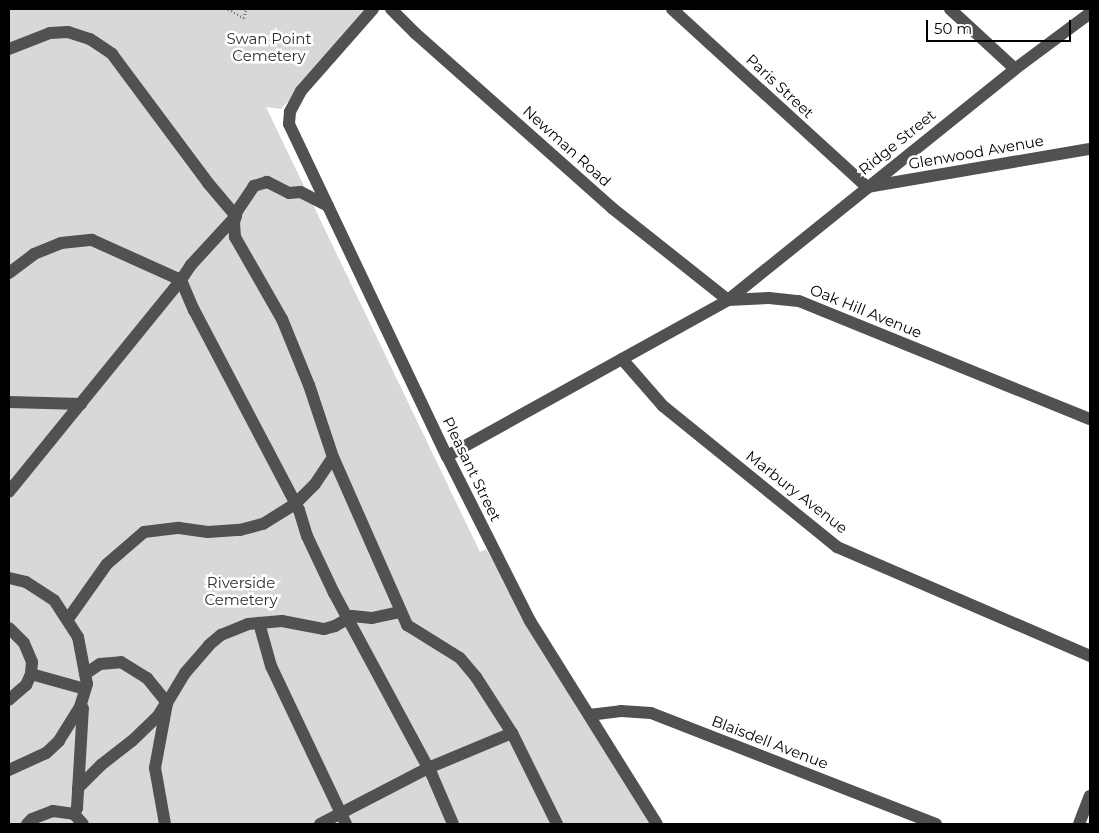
<!DOCTYPE html>
<style>
body{margin:0}
#map{position:relative;width:1099px;height:833px;overflow:hidden;background:#fff;font-family:Montserrat,sans-serif}
div>[style]{position:absolute}
.green>*{inset:0;background:#d8d8d8}
.path>*{height:3px;margin-top:-1.5px;transform-origin:0;background:repeating-linear-gradient(90deg,#737373 0 1px,transparent 0 3.5px)}
.minor>*{height:12px;margin:-6px;padding:0 6px;transform-origin:6px;border-radius:6px;background:#515151}
span{translate:-50% -50%;white-space:nowrap;text-align:center;line-height:1.15;-webkit-text-stroke:5px #fff;paint-order:stroke}
.park-label{font-size:15px;color:#2f2f2f}
.street-label{font-size:15px;color:#000}
.frame{position:absolute;inset:0;border:10px solid #000;pointer-events:none}
.scale{position:absolute;left:926px;top:20px;width:145px;height:22px;box-sizing:border-box;border:2px solid #000;border-top:0;padding-left:6px;font-size:15px;line-height:18px;white-space:nowrap;color:#000;-webkit-text-stroke:4px #fff;paint-order:stroke}
</style>
<div id="map">
<div class="green">
<i style="clip-path:polygon(9px 9px,371px 9px,281px 109px,266px 107px,480px 552px,486px 549px,580px 713px,653px 824px,9px 824px)"></i>
</div>
<div class="path">
<i style="left:228px;top:9px;width:18px;rotate:29deg"></i>
<i style="left:244px;top:18px;width:9px;rotate:-77deg"></i>
</div>
<div class="minor">
<i style="left:373px;top:9px;width:109px;rotate:131.3deg"></i>
<i style="left:301px;top:91px;width:24px;rotate:118deg"></i>
<i style="left:290px;top:112px;width:12px;rotate:95deg"></i>
<i style="left:289px;top:124px;width:368px;rotate:64.6deg"></i>
<i style="left:447px;top:456px;width:185px;rotate:63.3deg"></i>
<i style="left:530px;top:621px;width:239px;rotate:58deg"></i>
<i style="left:391px;top:9px;width:34px;rotate:45deg"></i>
<i style="left:415px;top:33px;width:264px;rotate:41.6deg"></i>
<i style="left:612px;top:208px;width:148px;rotate:38.4deg"></i>
<i style="left:672px;top:9px;width:264px;rotate:42.4deg"></i>
<i style="left:867px;top:187px;width:226px;rotate:-9.7deg"></i>
<i style="left:950px;top:9px;width:88px;rotate:42.7deg"></i>
<i style="left:9px;top:49px;width:44px;rotate:-21.3deg"></i>
<i style="left:50px;top:33px;width:18px;rotate:-3deg"></i>
<i style="left:68px;top:32px;width:23px;rotate:18deg"></i>
<i style="left:90px;top:39px;width:27px;rotate:34deg"></i>
<i style="left:112px;top:54px;width:161px;rotate:53.3deg"></i>
<i style="left:208px;top:183px;width:43px;rotate:49.7deg"></i>
<i style="left:236px;top:216px;width:67px;rotate:132.6deg"></i>
<i style="left:191px;top:265px;width:18px;rotate:124deg"></i>
<i style="left:181px;top:280px;width:33px;rotate:67deg"></i>
<i style="left:194px;top:310px;width:226px;rotate:62.3deg"></i>
<i style="left:299px;top:510px;width:27px;rotate:73deg"></i>
<i style="left:307px;top:536px;width:63px;rotate:64.7deg"></i>
<i style="left:334px;top:593px;width:207px;rotate:61.7deg"></i>
<i style="left:432px;top:775px;width:53px;rotate:66.8deg"></i>
<i style="left:328px;top:206px;width:31px;rotate:-153deg"></i>
<i style="left:300px;top:192px;width:11px;rotate:175deg"></i>
<i style="left:289px;top:193px;width:25px;rotate:-153deg"></i>
<i style="left:267px;top:182px;width:14px;rotate:163deg"></i>
<i style="left:254px;top:186px;width:30px;rotate:124deg"></i>
<i style="left:237px;top:211px;width:12px;rotate:104deg"></i>
<i style="left:234px;top:223px;width:14px;rotate:86deg"></i>
<i style="left:235px;top:237px;width:95px;rotate:60.2deg"></i>
<i style="left:282px;top:319px;width:71px;rotate:67.8deg"></i>
<i style="left:309px;top:385px;width:76px;rotate:71.6deg"></i>
<i style="left:333px;top:457px;width:184px;rotate:66.2deg"></i>
<i style="left:407px;top:625px;width:62px;rotate:31.9deg"></i>
<i style="left:460px;top:658px;width:25px;rotate:50deg"></i>
<i style="left:476px;top:677px;width:67px;rotate:57.3deg"></i>
<i style="left:512px;top:733px;width:102px;rotate:63.7deg"></i>
<i style="left:9px;top:273px;width:31px;rotate:-37deg"></i>
<i style="left:34px;top:254px;width:29px;rotate:-22deg"></i>
<i style="left:61px;top:243px;width:31px;rotate:-6deg"></i>
<i style="left:92px;top:240px;width:98px;rotate:24.2deg"></i>
<i style="left:181px;top:280px;width:273px;rotate:129.1deg"></i>
<i style="left:728px;top:300px;width:368px;rotate:-38.8deg"></i>
<i style="left:1015px;top:69px;width:94px;rotate:-36.7deg"></i>
<i style="left:622px;top:359px;width:62px;rotate:48.9deg"></i>
<i style="left:663px;top:406px;width:224px;rotate:39deg"></i>
<i style="left:837px;top:547px;width:275px;rotate:23.3deg"></i>
<i style="left:9px;top:402px;width:72px;rotate:1.6deg"></i>
<i style="left:447px;top:456px;width:321px;rotate:-29deg"></i>
<i style="left:728px;top:300px;width:41px;rotate:-2.8deg"></i>
<i style="left:769px;top:298px;width:30px;rotate:6deg"></i>
<i style="left:799px;top:301px;width:314px;rotate:22.1deg"></i>
<i style="left:9px;top:578px;width:17px;rotate:13deg"></i>
<i style="left:26px;top:582px;width:33px;rotate:33deg"></i>
<i style="left:54px;top:600px;width:44px;rotate:57deg"></i>
<i style="left:78px;top:637px;width:48px;rotate:79.2deg"></i>
<i style="left:87px;top:684px;width:24px;rotate:107deg"></i>
<i style="left:80px;top:707px;width:40px;rotate:122deg"></i>
<i style="left:59px;top:741px;width:18px;rotate:137deg"></i>
<i style="left:46px;top:753px;width:41px;rotate:155.3deg"></i>
<i style="left:68px;top:619px;width:67px;rotate:-54.7deg"></i>
<i style="left:107px;top:564px;width:49px;rotate:-40.9deg"></i>
<i style="left:144px;top:532px;width:35px;rotate:-7deg"></i>
<i style="left:179px;top:528px;width:29px;rotate:8deg"></i>
<i style="left:208px;top:532px;width:32px;rotate:-4deg"></i>
<i style="left:240px;top:530px;width:24px;rotate:-15deg"></i>
<i style="left:263px;top:524px;width:38px;rotate:-32deg"></i>
<i style="left:295px;top:504px;width:28px;rotate:-45deg"></i>
<i style="left:315px;top:484px;width:32px;rotate:-56deg"></i>
<i style="left:9px;top:628px;width:21px;rotate:45deg"></i>
<i style="left:24px;top:643px;width:21px;rotate:67deg"></i>
<i style="left:32px;top:662px;width:12px;rotate:95deg"></i>
<i style="left:31px;top:674px;width:12px;rotate:114deg"></i>
<i style="left:26px;top:685px;width:23px;rotate:139deg"></i>
<i style="left:31px;top:674px;width:56px;rotate:15.5deg"></i>
<i style="left:85px;top:674px;width:18px;rotate:-34deg"></i>
<i style="left:100px;top:664px;width:21px;rotate:-5deg"></i>
<i style="left:121px;top:662px;width:31px;rotate:32deg"></i>
<i style="left:147px;top:678px;width:32px;rotate:51deg"></i>
<i style="left:167px;top:703px;width:35px;rotate:-59deg"></i>
<i style="left:185px;top:673px;width:37px;rotate:-49deg"></i>
<i style="left:209px;top:645px;width:16px;rotate:-40deg"></i>
<i style="left:221px;top:635px;width:29px;rotate:-22deg"></i>
<i style="left:248px;top:624px;width:11px;rotate:-5deg"></i>
<i style="left:589px;top:715px;width:32px;rotate:-7deg"></i>
<i style="left:621px;top:711px;width:30px;rotate:4deg"></i>
<i style="left:651px;top:713px;width:306px;rotate:21.3deg"></i>
<i style="left:78px;top:788px;width:33px;rotate:-45deg"></i>
<i style="left:101px;top:765px;width:39px;rotate:-38deg"></i>
<i style="left:132px;top:741px;width:36px;rotate:-44deg"></i>
<i style="left:158px;top:716px;width:13px;rotate:-58deg"></i>
<i style="left:74px;top:814px;width:7px;rotate:-63deg"></i>
<i style="left:77px;top:808px;width:100px;rotate:-86.6deg"></i>
<i style="left:27px;top:824px;width:7px;rotate:-45deg"></i>
<i style="left:32px;top:819px;width:22px;rotate:-21deg"></i>
<i style="left:53px;top:811px;width:21px;rotate:8deg"></i>
<i style="left:74px;top:814px;width:13px;rotate:48deg"></i>
<i style="left:165px;top:824px;width:57px;rotate:-100.1deg"></i>
<i style="left:155px;top:768px;width:66px;rotate:-79.5deg"></i>
<i style="left:320px;top:824px;width:122px;rotate:-27.4deg"></i>
<i style="left:428px;top:768px;width:91px;rotate:-22.6deg"></i>
<i style="left:346px;top:824px;width:175px;rotate:-115.4deg"></i>
<i style="left:271px;top:666px;width:45px;rotate:-105.6deg"></i>
<i style="left:259px;top:623px;width:23px;rotate:-5deg"></i>
<i style="left:282px;top:621px;width:43px;rotate:10.8deg"></i>
<i style="left:324px;top:629px;width:11px;rotate:-15deg"></i>
<i style="left:335px;top:626px;width:20px;rotate:-30deg"></i>
<i style="left:352px;top:616px;width:20px;rotate:6deg"></i>
<i style="left:372px;top:618px;width:29px;rotate:-12deg"></i>
<i style="left:1079px;top:824px;width:30px;rotate:-69deg"></i>
</div>
<div class="park-label">
<span style="left:269px;top:47px">Swan Point<br>Cemetery</span>
<span style="left:241px;top:591px">Riverside<br>Cemetery</span>
</div>
<div class="street-label">
<span style="left:780px;top:86px;rotate:43deg">Paris Street</span>
<span style="left:897px;top:142px;rotate:-39deg">Ridge Street</span>
<span style="left:567px;top:146px;rotate:42deg">Newman Road</span>
<span style="left:976px;top:152px;rotate:-10deg">Glenwood Avenue</span>
<span style="left:866px;top:311px;rotate:22deg">Oak Hill Avenue</span>
<span style="left:472px;top:469px;rotate:64deg">Pleasant Street</span>
<span style="left:797px;top:492px;rotate:38deg">Marbury Avenue</span>
<span style="left:770px;top:742px;rotate:21deg">Blaisdell Avenue</span>
</div>
<div class="frame"></div>
<div class="scale">50 m</div>
</div>
